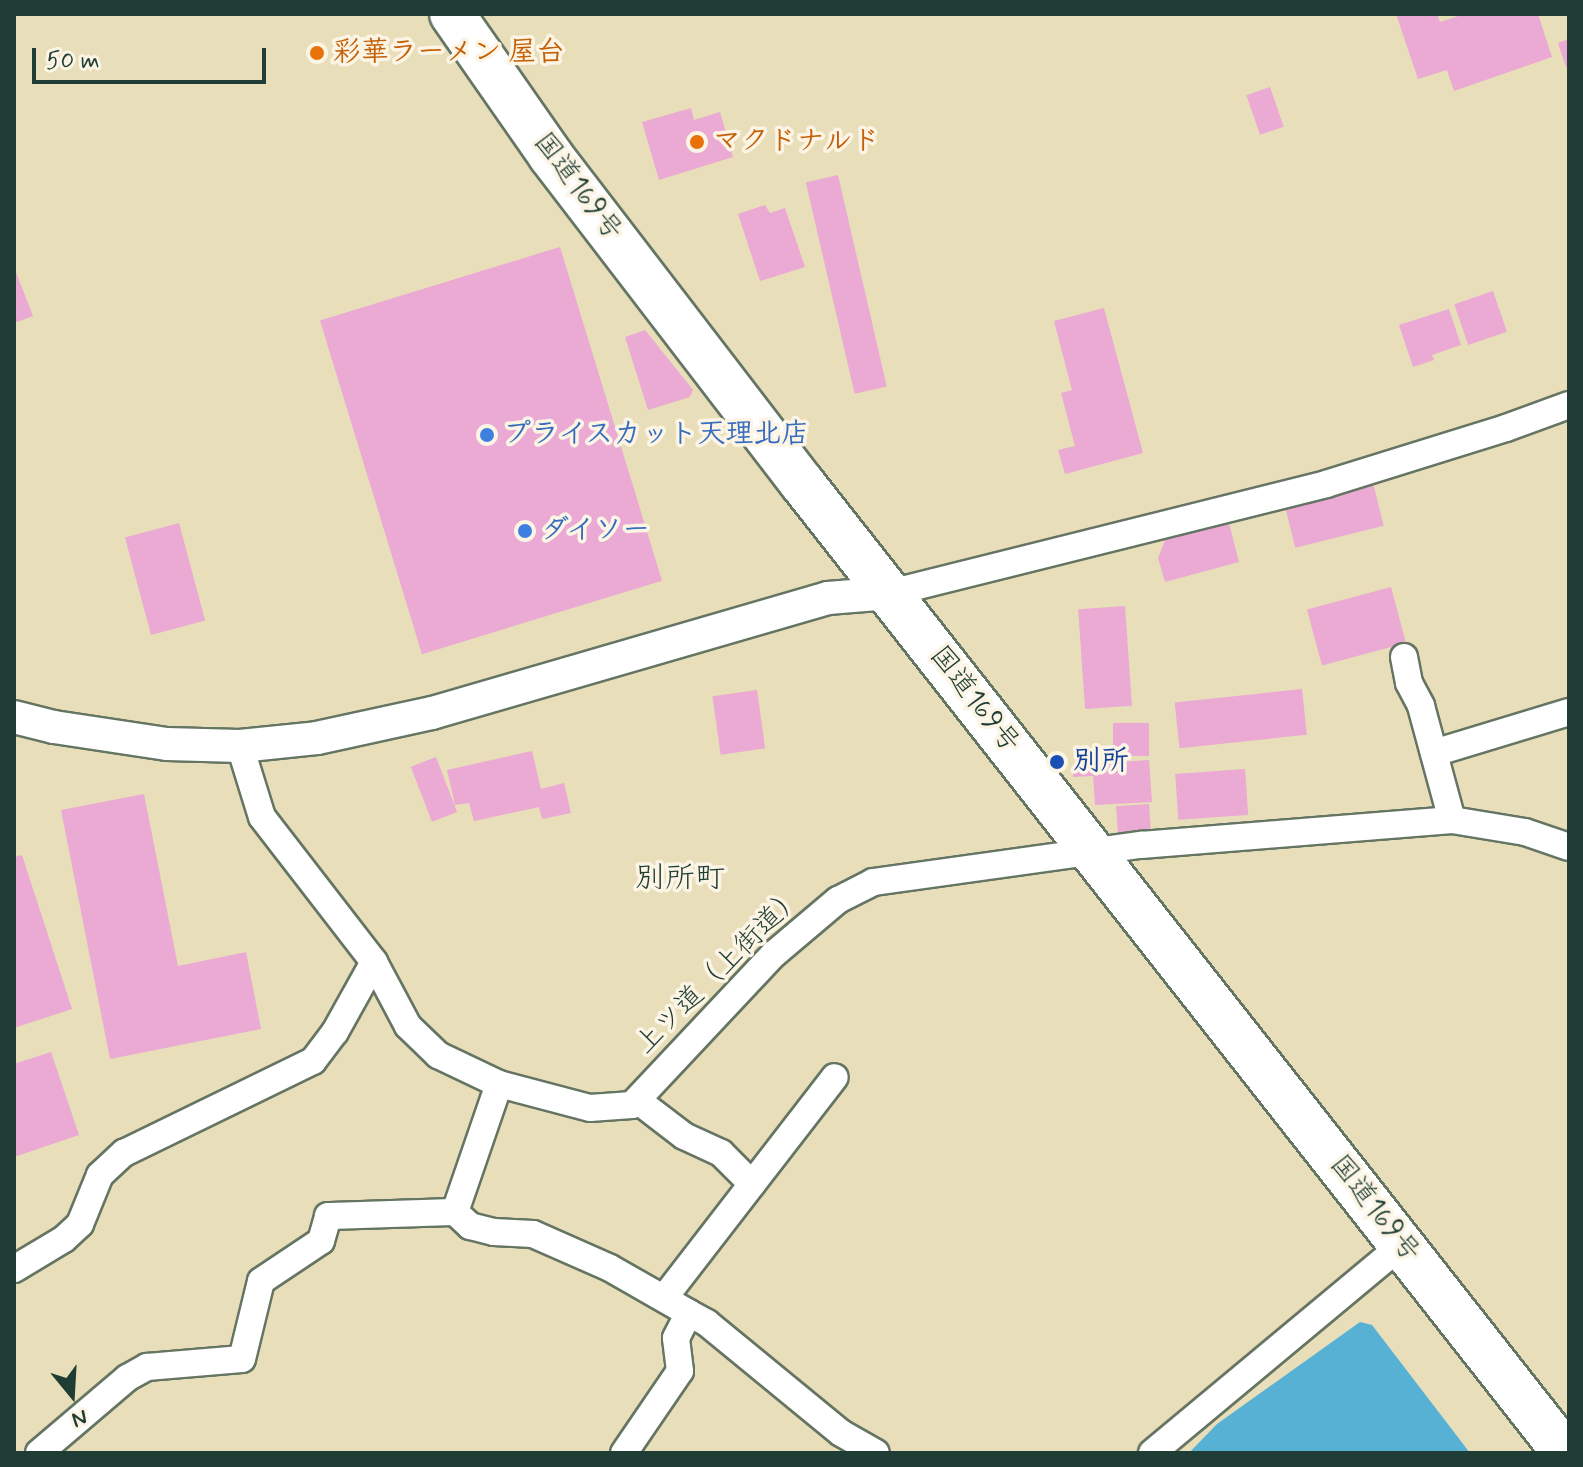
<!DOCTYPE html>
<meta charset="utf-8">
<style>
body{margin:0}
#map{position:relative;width:1583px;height:1467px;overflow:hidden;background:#e8deb9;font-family:Mynerve,"Klee One",sans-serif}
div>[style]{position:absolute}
.water>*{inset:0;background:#56b1d4}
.building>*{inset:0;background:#eaaad4;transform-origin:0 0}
.roads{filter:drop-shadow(2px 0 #657563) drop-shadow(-2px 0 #657563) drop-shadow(0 2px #657563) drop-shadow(0 -2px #657563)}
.minor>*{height:26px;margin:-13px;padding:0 13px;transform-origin:13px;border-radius:13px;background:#fff}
.tertiary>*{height:32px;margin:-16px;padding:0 16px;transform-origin:16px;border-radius:16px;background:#fff}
.trunk>*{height:44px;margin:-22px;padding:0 22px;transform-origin:22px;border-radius:22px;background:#fff}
.dots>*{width:22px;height:22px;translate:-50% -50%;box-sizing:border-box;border:4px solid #fcf5e5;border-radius:50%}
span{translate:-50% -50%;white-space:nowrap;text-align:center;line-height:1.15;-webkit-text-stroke:7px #fcf5e5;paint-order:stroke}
.food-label{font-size:28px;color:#c56008;font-weight:700}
.left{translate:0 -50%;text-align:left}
.street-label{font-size:28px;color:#1f3d34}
.shop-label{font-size:28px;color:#366cbe;font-weight:700}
.transit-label{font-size:28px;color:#164399;font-weight:700}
.neighbourhood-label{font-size:30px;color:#1f3d34}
.frame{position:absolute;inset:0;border:16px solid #1f3d34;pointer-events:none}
.north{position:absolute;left:32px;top:1355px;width:80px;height:80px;-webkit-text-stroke:6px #fcf5e5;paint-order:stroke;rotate:162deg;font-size:22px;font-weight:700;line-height:32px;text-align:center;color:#1f3d34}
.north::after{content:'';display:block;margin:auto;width:28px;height:36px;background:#1f3d34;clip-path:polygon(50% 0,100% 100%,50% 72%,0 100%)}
.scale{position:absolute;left:32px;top:48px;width:234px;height:36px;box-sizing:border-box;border:4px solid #1f3d34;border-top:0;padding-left:10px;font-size:24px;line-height:28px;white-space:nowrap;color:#1f3d34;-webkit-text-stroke:6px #fcf5e5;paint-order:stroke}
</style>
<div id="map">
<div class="water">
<i style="clip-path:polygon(1360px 1322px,1372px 1325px,1470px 1453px,1189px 1453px,1217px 1424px)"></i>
</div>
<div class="building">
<i style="clip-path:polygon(1396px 14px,1437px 14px,1440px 22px,1464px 14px,1538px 14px,1552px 57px,1454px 91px,1447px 70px,1418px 79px)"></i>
<i style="clip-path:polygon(1569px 39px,1569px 66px,1566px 67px,1558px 43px)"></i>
<i style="left:1270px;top:87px;width:42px;height:25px;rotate:71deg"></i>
<i style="clip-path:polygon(691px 108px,694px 120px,720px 112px,733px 157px,659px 180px,642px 122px)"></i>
<i style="left:838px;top:175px;width:217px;height:33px;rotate:77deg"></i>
<i style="clip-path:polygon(765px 205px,770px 213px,785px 208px,805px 267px,760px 281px,738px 214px)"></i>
<i style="left:560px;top:247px;width:349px;height:251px;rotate:73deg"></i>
<i style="clip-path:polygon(14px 267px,33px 316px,14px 323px)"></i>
<i style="left:1493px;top:291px;width:43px;height:41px;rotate:71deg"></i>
<i style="clip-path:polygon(1104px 308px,1143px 453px,1065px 474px,1058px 450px,1075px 446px,1061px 393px,1072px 390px,1054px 321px)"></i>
<i style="clip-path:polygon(1449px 309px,1461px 345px,1432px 355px,1434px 360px,1413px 367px,1399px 325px)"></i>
<i style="clip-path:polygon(645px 330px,693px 390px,690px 397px,648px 410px,625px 337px)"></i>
<i style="left:1373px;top:483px;width:44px;height:91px;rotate:76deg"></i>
<i style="left:179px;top:523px;width:101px;height:56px;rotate:75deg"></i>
<i style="clip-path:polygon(1229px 523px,1239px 562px,1165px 582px,1158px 558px,1165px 540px)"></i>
<i style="left:1391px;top:587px;width:58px;height:87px;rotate:75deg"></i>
<i style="left:1125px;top:606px;width:100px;height:47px;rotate:86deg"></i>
<i style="left:1302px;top:689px;width:46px;height:128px;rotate:84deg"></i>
<i style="left:757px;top:690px;width:59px;height:45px;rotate:82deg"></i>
<i style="left:1149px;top:723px;width:33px;height:36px;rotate:90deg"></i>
<i style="clip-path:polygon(532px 751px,541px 789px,564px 783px,571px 813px,542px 819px,539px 807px,474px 821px,469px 803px,455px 805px,447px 770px)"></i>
<i style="left:436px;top:757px;width:59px;height:27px;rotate:69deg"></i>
<i style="clip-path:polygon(1149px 760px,1152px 802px,1095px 805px,1093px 776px,1073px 777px,1073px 765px)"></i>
<i style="left:1245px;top:769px;width:46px;height:70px;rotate:86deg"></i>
<i style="clip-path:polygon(144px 794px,178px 966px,246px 952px,261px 1029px,110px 1059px,61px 810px)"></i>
<i style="left:1149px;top:804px;width:30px;height:33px;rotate:86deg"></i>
<i style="clip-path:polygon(22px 855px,72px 1009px,14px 1028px,14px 857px)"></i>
<i style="clip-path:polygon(51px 1052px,79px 1135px,14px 1157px,14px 1064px)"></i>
</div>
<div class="roads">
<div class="minor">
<i style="left:890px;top:593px;width:449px;rotate:-14deg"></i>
<i style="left:1326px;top:484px;width:189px;rotate:-17.3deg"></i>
<i style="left:1506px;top:428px;width:67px;rotate:-20.1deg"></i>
<i style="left:1404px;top:657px;width:26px;rotate:79deg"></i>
<i style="left:1409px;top:683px;width:26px;rotate:62deg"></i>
<i style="left:1421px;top:706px;width:118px;rotate:74.8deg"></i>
<i style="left:240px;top:746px;width:74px;rotate:72.8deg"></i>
<i style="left:262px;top:817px;width:183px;rotate:52.3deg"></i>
<i style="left:374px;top:962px;width:72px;rotate:62deg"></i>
<i style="left:408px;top:1026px;width:42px;rotate:44deg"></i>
<i style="left:438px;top:1055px;width:68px;rotate:25.4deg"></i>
<i style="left:499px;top:1084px;width:94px;rotate:14.8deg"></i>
<i style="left:590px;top:1108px;width:42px;rotate:-4.1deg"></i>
<i style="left:632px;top:1105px;width:207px;rotate:-46.8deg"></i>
<i style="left:774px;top:954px;width:84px;rotate:-40.2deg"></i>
<i style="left:838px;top:900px;width:39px;rotate:-27deg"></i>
<i style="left:873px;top:882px;width:271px;rotate:-7.9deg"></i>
<i style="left:1141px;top:845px;width:312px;rotate:-4.6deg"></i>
<i style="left:1452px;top:820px;width:74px;rotate:9.3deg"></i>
<i style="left:1525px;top:832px;width:46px;rotate:18.8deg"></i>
<i style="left:1434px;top:753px;width:141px;rotate:-16.9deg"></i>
<i style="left:499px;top:1084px;width:135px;rotate:109deg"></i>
<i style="left:455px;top:1212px;width:21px;rotate:43deg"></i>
<i style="left:470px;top:1226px;width:25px;rotate:14deg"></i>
<i style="left:494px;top:1232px;width:39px;rotate:3deg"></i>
<i style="left:533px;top:1234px;width:84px;rotate:23.8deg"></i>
<i style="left:610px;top:1268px;width:91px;rotate:29.7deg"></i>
<i style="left:689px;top:1313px;width:21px;rotate:29deg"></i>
<i style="left:707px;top:1323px;width:173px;rotate:39.4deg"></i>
<i style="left:841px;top:1433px;width:40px;rotate:29.7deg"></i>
<i style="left:637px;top:1100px;width:59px;rotate:37.5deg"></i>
<i style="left:684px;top:1136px;width:41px;rotate:24.7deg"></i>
<i style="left:721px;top:1153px;width:44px;rotate:45deg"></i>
<i style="left:14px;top:1269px;width:58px;rotate:-31deg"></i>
<i style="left:64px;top:1239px;width:22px;rotate:-43deg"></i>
<i style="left:80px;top:1224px;width:53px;rotate:-67.8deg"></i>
<i style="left:100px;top:1175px;width:33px;rotate:-43deg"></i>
<i style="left:124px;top:1153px;width:210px;rotate:-26deg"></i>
<i style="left:313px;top:1061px;width:36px;rotate:-53deg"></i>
<i style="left:335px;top:1032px;width:80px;rotate:-60.9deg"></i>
<i style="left:664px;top:1298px;width:279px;rotate:-52.3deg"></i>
<i style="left:39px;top:1453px;width:116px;rotate:-40.4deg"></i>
<i style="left:127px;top:1378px;width:23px;rotate:-29deg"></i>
<i style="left:147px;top:1367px;width:95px;rotate:-4.8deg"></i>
<i style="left:242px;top:1359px;width:80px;rotate:-76.3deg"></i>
<i style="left:261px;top:1281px;width:72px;rotate:-33.7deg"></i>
<i style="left:321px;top:1241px;width:26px;rotate:-74deg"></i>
<i style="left:328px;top:1216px;width:127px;rotate:-1.8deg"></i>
<i style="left:624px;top:1453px;width:99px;rotate:-55.7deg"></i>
<i style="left:680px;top:1371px;width:33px;rotate:-97deg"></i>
<i style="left:676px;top:1338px;width:28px;rotate:-63deg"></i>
<i style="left:1152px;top:1453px;width:325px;rotate:-39.8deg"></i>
</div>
<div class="tertiary">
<i style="left:14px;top:717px;width:41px;rotate:14deg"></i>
<i style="left:54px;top:727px;width:114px;rotate:8.6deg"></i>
<i style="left:167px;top:744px;width:73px;rotate:1.6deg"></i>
<i style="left:240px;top:746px;width:77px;rotate:-5.9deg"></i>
<i style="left:317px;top:738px;width:118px;rotate:-12.3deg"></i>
<i style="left:432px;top:713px;width:412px;rotate:-16.2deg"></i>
<i style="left:828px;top:598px;width:62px;rotate:-4.6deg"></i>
</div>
<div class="trunk">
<i style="left:452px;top:14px;width:173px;rotate:55.1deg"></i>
<i style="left:551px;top:156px;width:412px;rotate:52.5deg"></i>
<i style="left:802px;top:483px;width:1234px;rotate:51.81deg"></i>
</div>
</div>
<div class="dots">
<i style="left:317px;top:53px;background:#e8710a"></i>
<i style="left:697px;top:142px;background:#e8710a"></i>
<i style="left:487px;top:435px;background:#3f7fe0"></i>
<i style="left:525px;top:531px;background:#3f7fe0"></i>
<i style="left:1057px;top:762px;background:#1a4fb4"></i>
</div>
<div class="food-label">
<span class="left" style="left:333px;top:53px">彩華ラーメン 屋台</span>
<span class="left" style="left:713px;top:142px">マクドナルド</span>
</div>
<div class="street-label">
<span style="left:577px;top:187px;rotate:53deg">国道169号</span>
<span style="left:974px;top:700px;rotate:52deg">国道169号</span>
<span style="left:720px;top:971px;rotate:-45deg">上ツ道（上街道）</span>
<span style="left:1374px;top:1209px;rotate:52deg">国道169号</span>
</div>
<div class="shop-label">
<span class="left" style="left:503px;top:435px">プライスカット天理北店</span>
<span class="left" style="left:541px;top:531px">ダイソー</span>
</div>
<div class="transit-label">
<span class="left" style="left:1073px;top:762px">別所</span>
</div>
<div class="neighbourhood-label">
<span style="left:680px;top:879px">別所町</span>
</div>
<div class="frame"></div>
<div class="north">N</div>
<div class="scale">50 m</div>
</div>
